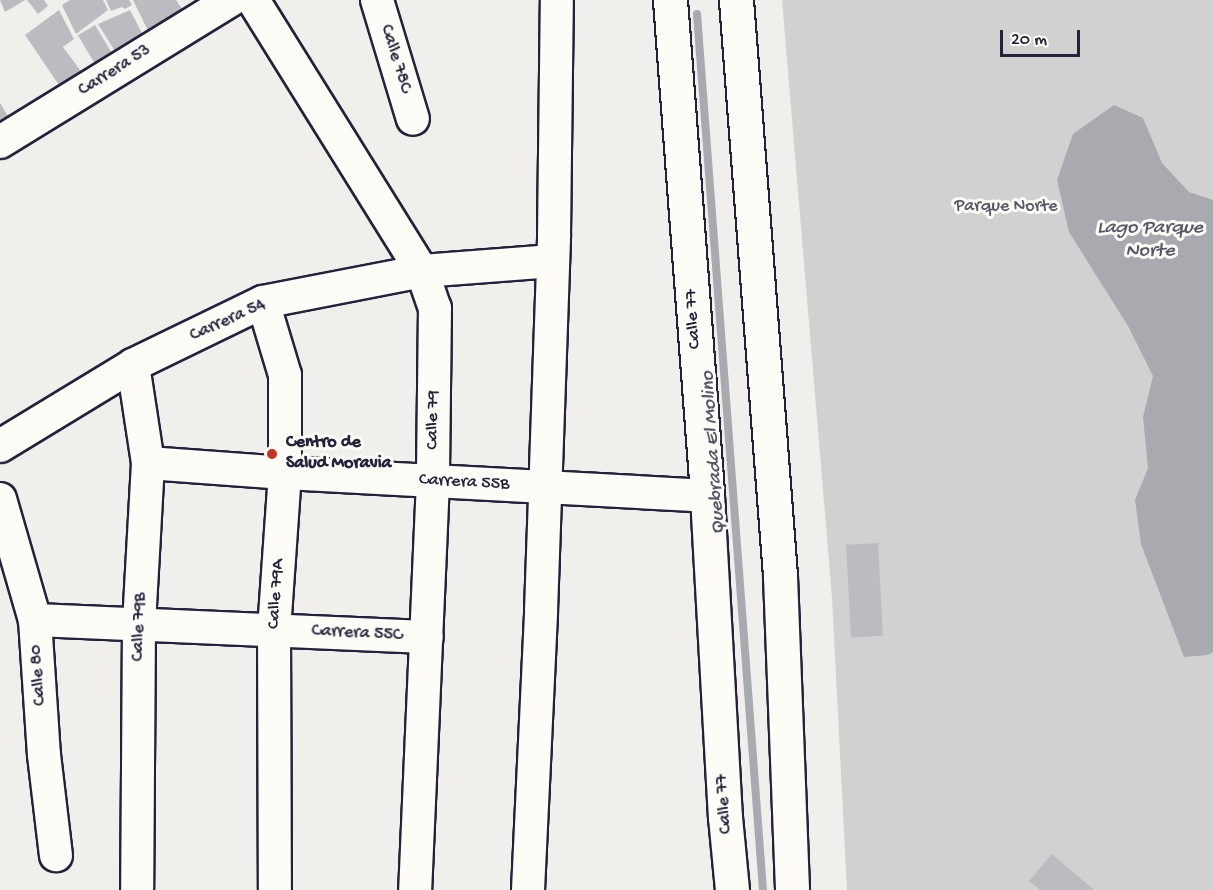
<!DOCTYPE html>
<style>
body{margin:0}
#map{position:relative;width:1213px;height:890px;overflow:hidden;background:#f0efec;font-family:"Gochi Hand",sans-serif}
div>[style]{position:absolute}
.green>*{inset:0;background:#d2d1d1}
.water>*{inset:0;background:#a9a9b0}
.stream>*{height:8px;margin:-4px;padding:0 4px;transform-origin:4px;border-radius:4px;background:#a9a9b0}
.building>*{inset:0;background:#bcbcc0;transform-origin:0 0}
.roads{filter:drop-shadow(2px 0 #22223b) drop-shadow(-2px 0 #22223b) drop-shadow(0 2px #22223b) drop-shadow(0 -2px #22223b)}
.minor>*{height:32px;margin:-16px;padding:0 16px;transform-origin:16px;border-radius:16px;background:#fdfcf7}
.major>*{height:33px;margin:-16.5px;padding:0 16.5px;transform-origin:16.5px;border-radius:16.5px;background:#fdfcf7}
.dots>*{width:16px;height:16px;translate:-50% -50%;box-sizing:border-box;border:3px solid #fdfcf7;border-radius:50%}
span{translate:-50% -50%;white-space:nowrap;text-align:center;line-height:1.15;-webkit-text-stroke:6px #fdfcf7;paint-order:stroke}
.street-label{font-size:18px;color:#22223b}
.park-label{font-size:18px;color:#575768}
.poi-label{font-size:18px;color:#22223b;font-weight:700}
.left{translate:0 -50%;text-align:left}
.water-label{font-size:20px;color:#58586a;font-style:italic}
.scale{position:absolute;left:1000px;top:30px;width:80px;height:27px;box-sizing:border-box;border:3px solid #22223b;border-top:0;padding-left:8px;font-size:18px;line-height:21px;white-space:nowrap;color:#22223b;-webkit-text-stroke:4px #fdfcf7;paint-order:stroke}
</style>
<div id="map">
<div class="green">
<i style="clip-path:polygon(782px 0,1213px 0,1213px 890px,847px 890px,832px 598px)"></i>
</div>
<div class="water">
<i style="clip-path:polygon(1114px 105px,1143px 118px,1162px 163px,1189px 192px,1213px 200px,1213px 652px,1208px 655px,1184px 657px,1141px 544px,1135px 500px,1148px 468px,1143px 417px,1153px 376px,1128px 326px,1069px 232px,1057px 180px,1073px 134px)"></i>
</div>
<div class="stream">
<i style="left:697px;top:14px;width:878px;rotate:85.69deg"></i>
</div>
<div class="building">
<i style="clip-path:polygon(0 0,25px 0,5px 12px)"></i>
<i style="clip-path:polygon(27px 0,44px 0,48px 6px,38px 14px)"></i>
<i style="clip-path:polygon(70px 0,103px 0,108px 10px,76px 34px,62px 5px)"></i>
<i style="clip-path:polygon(106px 0,129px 0,132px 5px,125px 9px,122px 7px,111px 11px)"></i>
<i style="clip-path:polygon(133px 0,176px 0,187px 16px,151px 37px)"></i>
<i style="clip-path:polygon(59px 10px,74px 39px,63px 47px,86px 78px,61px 88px,25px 35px)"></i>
<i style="clip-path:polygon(130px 10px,146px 41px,118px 56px,98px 24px)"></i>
<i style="left:95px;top:25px;width:44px;height:20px;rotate:59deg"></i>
<i style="clip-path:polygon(0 103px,11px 121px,0 129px)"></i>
<i style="left:878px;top:543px;width:93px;height:32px;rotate:87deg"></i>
<i style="clip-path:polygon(1052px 854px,1094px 890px,1040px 890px,1029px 881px)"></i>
</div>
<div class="roads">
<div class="minor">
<i style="left:253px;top:0;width:319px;rotate:58.1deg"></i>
<i style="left:422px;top:271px;width:39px;rotate:71deg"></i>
<i style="left:435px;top:308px;width:173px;rotate:90.7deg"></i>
<i style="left:433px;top:481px;width:409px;rotate:92.5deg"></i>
<i style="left:377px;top:0;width:124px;rotate:73.2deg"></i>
<i style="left:0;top:142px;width:271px;rotate:-31.6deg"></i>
<i style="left:263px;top:302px;width:76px;rotate:73.2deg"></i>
<i style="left:285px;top:375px;width:98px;rotate:90deg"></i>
<i style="left:285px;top:473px;width:158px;rotate:94deg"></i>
<i style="left:274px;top:631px;width:259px;rotate:89.8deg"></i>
<i style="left:133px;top:365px;width:99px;rotate:81.3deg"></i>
<i style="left:148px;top:463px;width:162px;rotate:93.2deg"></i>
<i style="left:139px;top:625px;width:265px;rotate:90.4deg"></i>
<i style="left:0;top:446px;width:156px;rotate:-31.3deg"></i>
<i style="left:133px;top:365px;width:144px;rotate:-25.9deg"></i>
<i style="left:263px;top:302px;width:162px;rotate:-11deg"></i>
<i style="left:422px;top:271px;width:131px;rotate:-4.4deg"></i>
<i style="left:148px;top:463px;width:137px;rotate:4.2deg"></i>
<i style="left:285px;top:473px;width:423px;rotate:3.1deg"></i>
<i style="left:0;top:499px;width:126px;rotate:73.9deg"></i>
<i style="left:35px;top:620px;width:135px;rotate:86.2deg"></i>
<i style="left:44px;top:755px;width:101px;rotate:83.2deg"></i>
<i style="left:35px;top:620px;width:392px;rotate:2.5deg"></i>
<i style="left:528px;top:890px;width:279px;rotate:-87.3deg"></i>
<i style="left:541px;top:611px;width:377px;rotate:-88deg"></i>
<i style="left:554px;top:234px;width:234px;rotate:-89.3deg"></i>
</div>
<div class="major">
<i style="left:670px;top:0;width:497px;rotate:85.7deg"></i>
<i style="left:707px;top:496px;width:322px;rotate:86.8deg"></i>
<i style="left:725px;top:817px;width:73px;rotate:84.5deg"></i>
<i style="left:736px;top:0;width:578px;rotate:85.63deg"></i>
<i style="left:780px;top:576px;width:314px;rotate:87.8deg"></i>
</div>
</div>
<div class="dots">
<i style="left:272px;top:454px;background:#c8321e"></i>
</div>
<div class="street-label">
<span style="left:395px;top:59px;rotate:73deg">Calle 78C</span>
<span style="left:115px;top:71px;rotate:-32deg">Carrera 53</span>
<span style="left:694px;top:319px;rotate:-94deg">Calle 77</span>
<span style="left:228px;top:321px;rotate:-24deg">Carrera 54</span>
<span style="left:434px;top:420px;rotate:-89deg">Calle 79</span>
<span style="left:464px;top:483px;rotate:3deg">Carrera 55B</span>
<span style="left:277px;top:594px;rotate:-86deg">Calle 79A</span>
<span style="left:140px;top:627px;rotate:-88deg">Calle 79B</span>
<span style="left:357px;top:634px;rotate:3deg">Carrera 55C</span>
<span style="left:39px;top:675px;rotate:-94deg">Calle 80</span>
<span style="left:725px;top:804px;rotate:-94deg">Calle 77</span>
</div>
<div class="park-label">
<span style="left:1006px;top:207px">Parque Norte</span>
</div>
<div class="poi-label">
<span class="left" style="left:286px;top:454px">Centro de<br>Salud Moravia</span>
</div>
<div class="water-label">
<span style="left:1150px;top:240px">Lago Parque<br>Norte</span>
<span style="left:714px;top:453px;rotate:-94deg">Quebrada El Molino</span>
</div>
<div class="scale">20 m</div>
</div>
